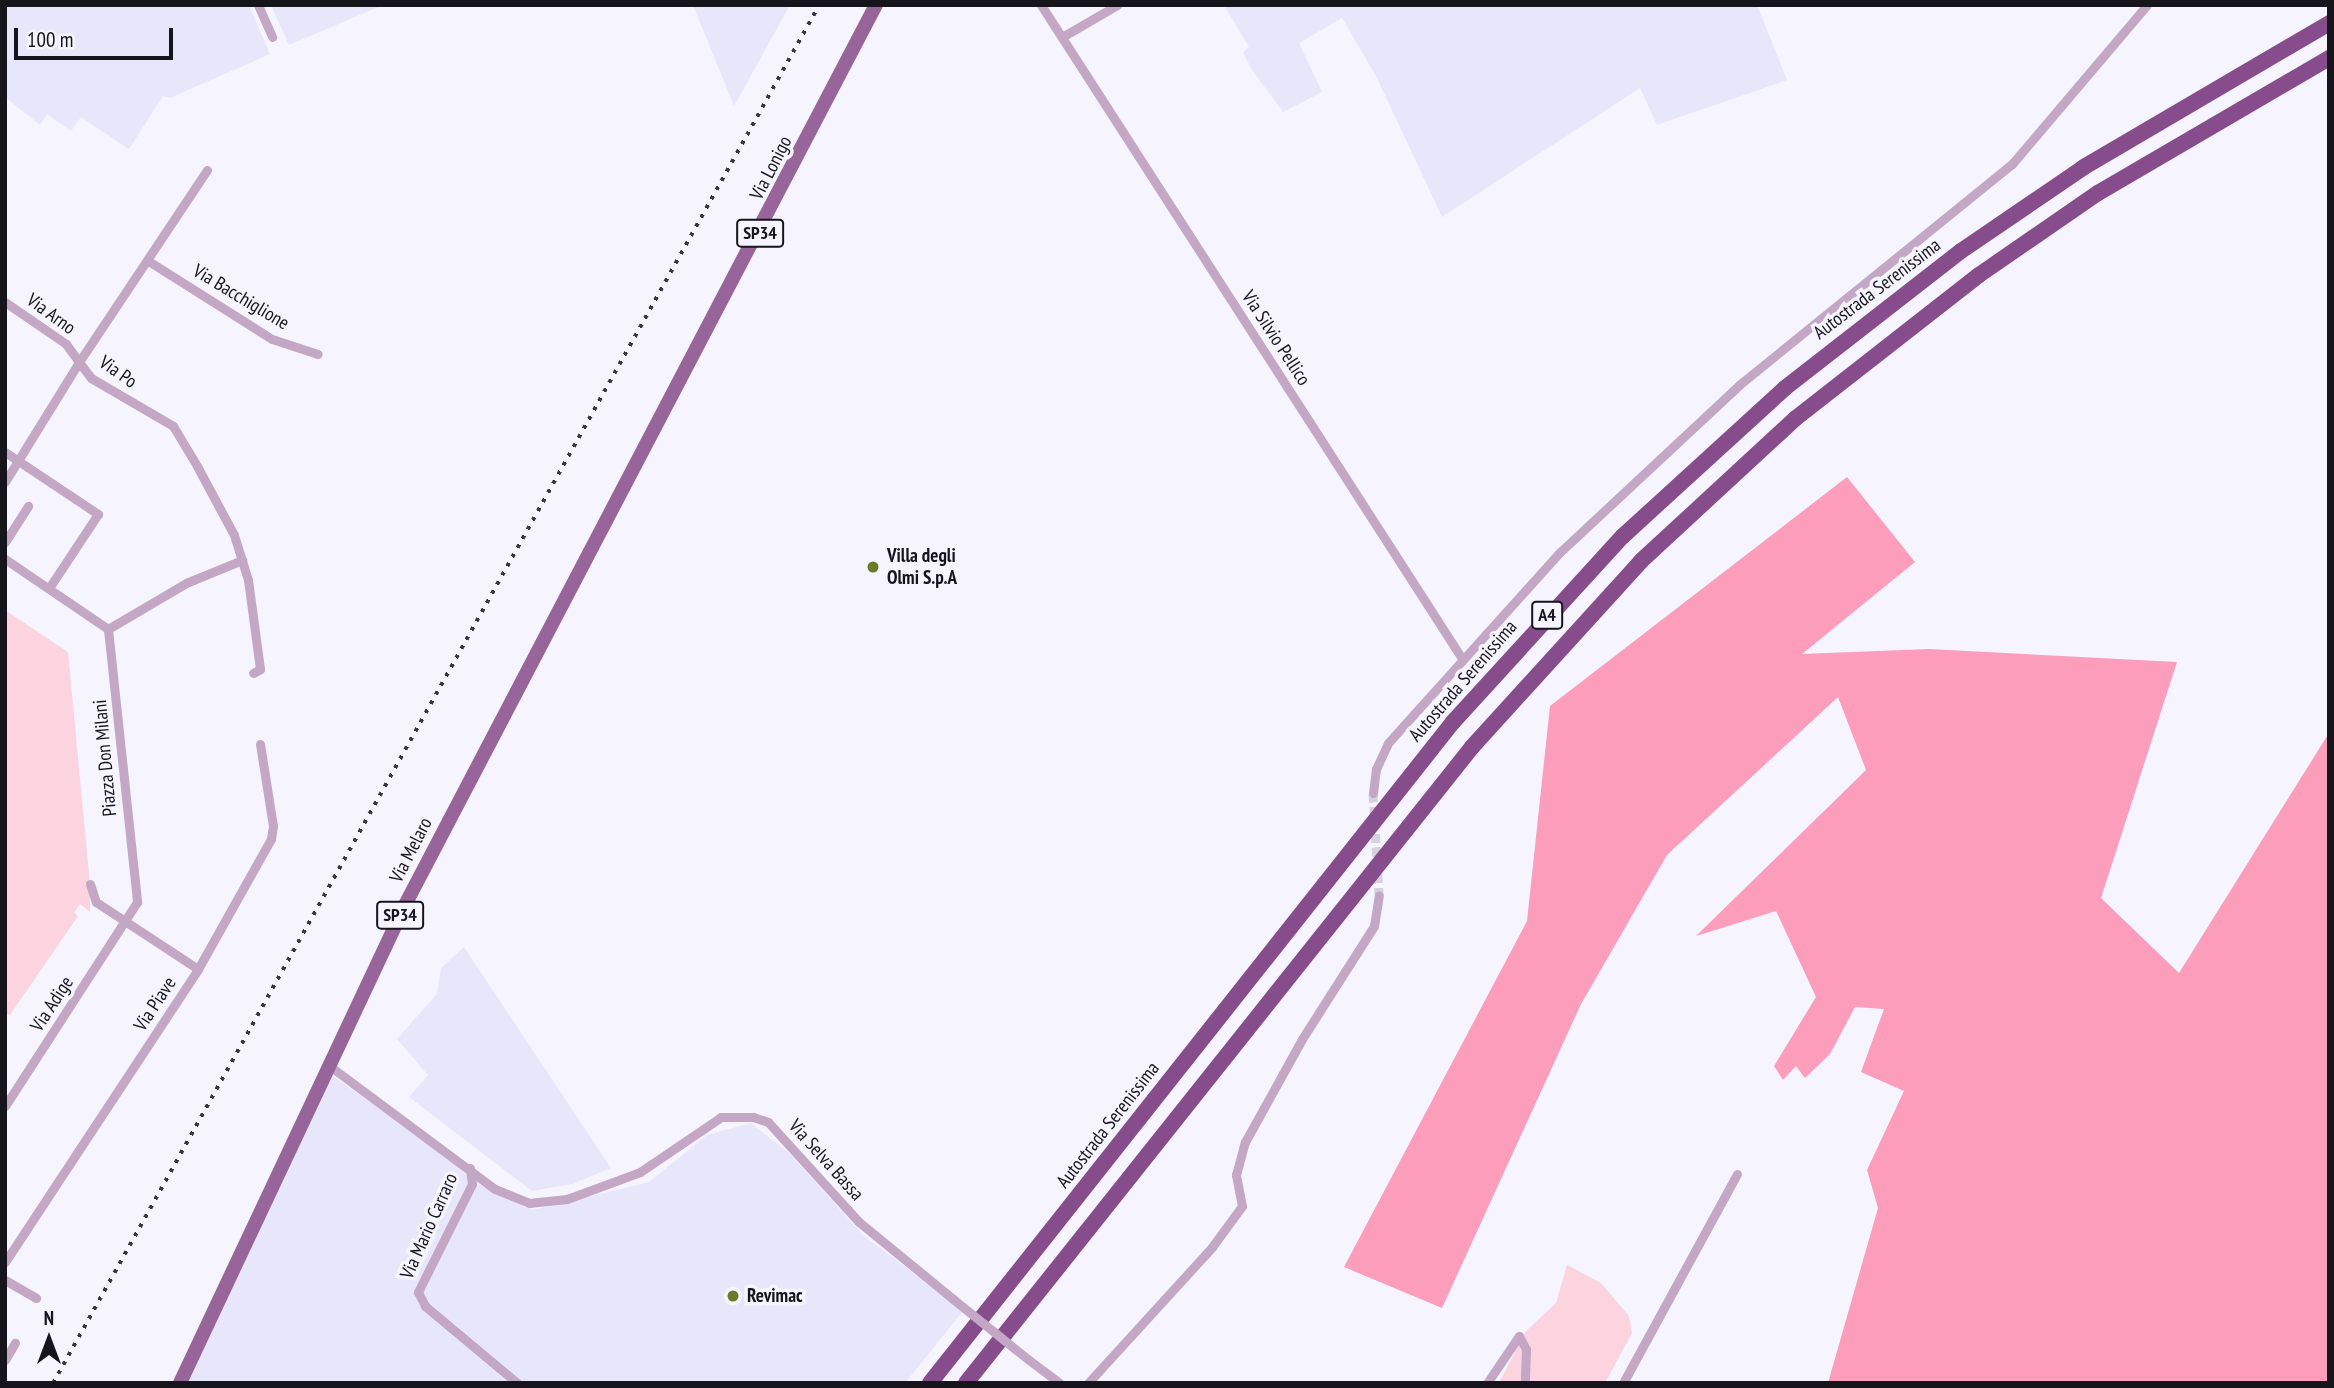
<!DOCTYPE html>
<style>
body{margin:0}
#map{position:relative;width:2334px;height:1388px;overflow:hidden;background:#f5f4ff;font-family:"PT Sans Narrow",sans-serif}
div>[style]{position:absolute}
.built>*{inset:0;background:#e8e6fb}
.green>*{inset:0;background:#fbd4df}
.forest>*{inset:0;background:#fb9dbb}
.minor-tunnel>*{height:9px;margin-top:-4.5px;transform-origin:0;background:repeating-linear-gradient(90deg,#d4d3dd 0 9px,transparent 0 13.5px)}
.minor>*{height:9px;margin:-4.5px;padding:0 4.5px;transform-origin:4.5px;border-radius:4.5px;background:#c4a7c5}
.primary>*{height:14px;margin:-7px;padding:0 7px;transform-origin:7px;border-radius:7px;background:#98659a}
.motorway>*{height:16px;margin:-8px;padding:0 8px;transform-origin:8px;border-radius:8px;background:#874c8b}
.rail>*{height:3.5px;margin-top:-1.75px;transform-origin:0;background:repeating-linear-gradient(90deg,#37363e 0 3.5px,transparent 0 10.5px)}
.minor-bridge>*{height:9px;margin:-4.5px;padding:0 4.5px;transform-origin:4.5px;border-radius:4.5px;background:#c4a7c5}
.dots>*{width:19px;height:19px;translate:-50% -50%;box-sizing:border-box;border:4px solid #f5f4ff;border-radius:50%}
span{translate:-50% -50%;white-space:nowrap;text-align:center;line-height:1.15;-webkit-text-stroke:7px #f5f4ff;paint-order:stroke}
.shield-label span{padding:2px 5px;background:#f5f4ff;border:2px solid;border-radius:5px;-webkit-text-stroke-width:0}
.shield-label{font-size:18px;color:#16151c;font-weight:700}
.street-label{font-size:19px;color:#16151c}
.poi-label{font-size:19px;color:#16151c;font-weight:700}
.left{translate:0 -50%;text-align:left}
.frame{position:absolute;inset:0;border:7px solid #16151c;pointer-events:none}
.north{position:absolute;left:14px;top:1304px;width:70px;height:70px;-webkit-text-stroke:5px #f5f4ff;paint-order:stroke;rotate:0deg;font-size:19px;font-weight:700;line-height:28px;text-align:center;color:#16151c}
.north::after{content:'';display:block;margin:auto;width:24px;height:32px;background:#16151c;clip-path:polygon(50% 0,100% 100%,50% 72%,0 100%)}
.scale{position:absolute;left:14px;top:28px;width:159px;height:32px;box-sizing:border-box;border:4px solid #16151c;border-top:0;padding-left:9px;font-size:21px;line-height:24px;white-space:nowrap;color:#16151c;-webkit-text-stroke:5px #f5f4ff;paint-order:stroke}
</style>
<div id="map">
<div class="built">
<i style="clip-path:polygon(5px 5px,249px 5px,270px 54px,170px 98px,163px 96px,129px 149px,81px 117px,71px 131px,47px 114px,40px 125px,5px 97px)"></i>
<i style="clip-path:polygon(271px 5px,383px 5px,289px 45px)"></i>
<i style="clip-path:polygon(693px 5px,790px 5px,734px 106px)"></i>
<i style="clip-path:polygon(1224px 5px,1757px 5px,1787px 80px,1657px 125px,1640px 88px,1442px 217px,1376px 76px,1342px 18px,1299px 43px,1322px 92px,1283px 112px,1252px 70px,1243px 52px,1249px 47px)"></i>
<i style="clip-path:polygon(464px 947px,611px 1168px,572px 1184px,532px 1191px,409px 1097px,428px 1075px,397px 1039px,437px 994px,441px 968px)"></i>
<i style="clip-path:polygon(325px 1071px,416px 1133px,476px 1183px,533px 1210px,649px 1182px,707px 1135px,751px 1123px,789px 1153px,863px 1235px,963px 1311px,905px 1383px,177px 1383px)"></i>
</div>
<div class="green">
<i style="clip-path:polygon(5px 610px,68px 652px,90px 884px,90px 912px,80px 904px,74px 913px,78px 916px,10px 1015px,5px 1014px)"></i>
<i style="clip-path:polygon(1567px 1265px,1601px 1283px,1629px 1316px,1632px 1333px,1605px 1383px,1499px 1383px,1526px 1331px,1556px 1303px)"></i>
</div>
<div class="forest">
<i style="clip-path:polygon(1847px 477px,1915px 562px,1802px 654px,1929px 649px,2177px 662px,2101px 898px,2179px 973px,2329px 733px,2329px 1383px,1828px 1383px,1878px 1208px,1867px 1170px,1904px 1091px,1861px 1072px,1884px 1009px,1855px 1007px,1830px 1054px,1805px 1078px,1796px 1066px,1783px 1080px,1774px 1066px,1816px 997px,1776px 911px,1696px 936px,1866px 770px,1838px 697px,1667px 855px,1581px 1004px,1442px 1308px,1344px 1267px,1527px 921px,1550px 706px)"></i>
</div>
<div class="minor-tunnel">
<i style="left:1373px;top:793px;width:102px;rotate:86.6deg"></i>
</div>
<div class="minor">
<i style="left:258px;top:5px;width:35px;rotate:66deg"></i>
<i style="left:1041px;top:5px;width:776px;rotate:57.21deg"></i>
<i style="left:1062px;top:37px;width:64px;rotate:-30.2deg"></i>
<i style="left:207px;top:170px;width:231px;rotate:123.7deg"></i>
<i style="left:79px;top:362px;width:20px;rotate:53deg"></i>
<i style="left:91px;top:378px;width:95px;rotate:30.3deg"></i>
<i style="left:173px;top:426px;width:47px;rotate:59deg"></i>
<i style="left:197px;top:466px;width:78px;rotate:61.8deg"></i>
<i style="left:234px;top:535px;width:47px;rotate:72.7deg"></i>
<i style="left:248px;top:580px;width:90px;rotate:82.3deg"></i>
<i style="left:260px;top:669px;width:8px;rotate:150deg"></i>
<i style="left:150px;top:262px;width:144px;rotate:32.3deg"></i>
<i style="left:272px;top:339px;width:48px;rotate:18.1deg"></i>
<i style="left:5px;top:302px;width:74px;rotate:34.5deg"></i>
<i style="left:66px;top:344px;width:22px;rotate:54deg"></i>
<i style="left:79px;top:362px;width:141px;rotate:121.7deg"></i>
<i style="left:5px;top:452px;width:112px;rotate:33.7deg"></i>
<i style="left:98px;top:514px;width:89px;rotate:123.5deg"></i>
<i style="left:5px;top:542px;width:43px;rotate:-57.4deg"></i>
<i style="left:5px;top:559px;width:125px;rotate:34.2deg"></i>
<i style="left:108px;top:629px;width:275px;rotate:83.9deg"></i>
<i style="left:137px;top:902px;width:243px;rotate:122.9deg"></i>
<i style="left:108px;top:629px;width:91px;rotate:-30.5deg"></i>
<i style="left:186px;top:583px;width:61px;rotate:-22.3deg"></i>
<i style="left:1373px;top:793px;width:24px;rotate:-83deg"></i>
<i style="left:1376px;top:769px;width:29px;rotate:-65deg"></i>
<i style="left:1388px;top:743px;width:254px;rotate:-48deg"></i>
<i style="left:1558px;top:554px;width:248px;rotate:-43deg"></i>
<i style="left:1739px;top:385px;width:351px;rotate:-39deg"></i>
<i style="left:2012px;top:164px;width:209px;rotate:-49.7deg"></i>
<i style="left:90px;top:884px;width:19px;rotate:72deg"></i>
<i style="left:96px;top:902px;width:122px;rotate:33.3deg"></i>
<i style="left:327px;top:1064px;width:209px;rotate:36.7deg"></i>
<i style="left:495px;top:1189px;width:37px;rotate:22deg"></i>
<i style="left:529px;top:1203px;width:38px;rotate:-6deg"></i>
<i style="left:567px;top:1199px;width:78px;rotate:-20.3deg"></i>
<i style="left:640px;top:1172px;width:98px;rotate:-34.2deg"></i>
<i style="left:721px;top:1117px;width:32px"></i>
<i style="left:753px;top:1117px;width:16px;rotate:18deg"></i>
<i style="left:768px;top:1122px;width:135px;rotate:47.7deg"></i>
<i style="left:859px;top:1222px;width:122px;rotate:39.3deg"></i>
<i style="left:470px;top:1168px;width:16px;rotate:83deg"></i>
<i style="left:472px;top:1184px;width:121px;rotate:116.6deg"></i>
<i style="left:418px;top:1292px;width:16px;rotate:63deg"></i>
<i style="left:425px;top:1306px;width:120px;rotate:39.9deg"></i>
<i style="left:5px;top:1262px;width:351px;rotate:-56.6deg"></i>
<i style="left:198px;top:969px;width:149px;rotate:-60.7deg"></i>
<i style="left:271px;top:839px;width:13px;rotate:-81deg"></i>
<i style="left:273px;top:826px;width:83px;rotate:-99deg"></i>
<i style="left:5px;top:1280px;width:36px;rotate:30deg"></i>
<i style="left:5px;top:1360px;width:20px;rotate:-60deg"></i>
<i style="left:1029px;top:1360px;width:38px;rotate:37deg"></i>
<i style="left:1088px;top:1383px;width:184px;rotate:-47.6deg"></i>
<i style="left:1212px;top:1247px;width:51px;rotate:-53.8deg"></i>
<i style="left:1242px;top:1206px;width:32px;rotate:-101deg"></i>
<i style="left:1236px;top:1175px;width:34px;rotate:-75deg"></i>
<i style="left:1245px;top:1142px;width:118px;rotate:-61deg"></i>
<i style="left:1302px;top:1039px;width:134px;rotate:-57.5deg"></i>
<i style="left:1374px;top:926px;width:31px;rotate:-81deg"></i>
<i style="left:1487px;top:1383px;width:57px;rotate:-55.8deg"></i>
<i style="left:1519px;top:1336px;width:15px;rotate:62deg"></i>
<i style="left:1526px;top:1349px;width:34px;rotate:92deg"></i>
<i style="left:1623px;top:1383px;width:238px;rotate:-61.4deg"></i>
</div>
<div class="primary">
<i style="left:180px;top:1383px;width:528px;rotate:-64.79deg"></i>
<i style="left:405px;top:905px;width:1016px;rotate:-62.38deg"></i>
</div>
<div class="motorway">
<i style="left:930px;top:1383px;width:843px;rotate:-51.65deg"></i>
<i style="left:1453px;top:722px;width:252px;rotate:-47.6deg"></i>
<i style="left:1623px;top:536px;width:219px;rotate:-42.4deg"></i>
<i style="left:1785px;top:388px;width:223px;rotate:-37.9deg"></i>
<i style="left:1961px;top:251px;width:149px;rotate:-34.3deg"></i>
<i style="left:2084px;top:167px;width:284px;rotate:-30.4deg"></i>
<i style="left:966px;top:1383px;width:813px;rotate:-51.49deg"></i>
<i style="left:1472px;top:747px;width:251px;rotate:-47.7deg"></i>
<i style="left:1641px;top:561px;width:211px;rotate:-42.7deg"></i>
<i style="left:1796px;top:418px;width:232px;rotate:-38deg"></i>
<i style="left:1979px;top:275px;width:145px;rotate:-34.6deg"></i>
<i style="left:2098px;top:193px;width:268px;rotate:-30.3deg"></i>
</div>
<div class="rail">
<i style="left:53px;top:1383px;width:1577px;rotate:-60.93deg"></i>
</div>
<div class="minor-bridge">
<i style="left:953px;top:1299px;width:97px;rotate:38.8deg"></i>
</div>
<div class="dots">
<i style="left:873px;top:567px;background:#6a7a28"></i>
<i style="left:733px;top:1296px;background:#6a7a28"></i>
</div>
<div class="shield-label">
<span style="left:760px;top:233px">SP34</span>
<span style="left:1547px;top:615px">A4</span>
<span style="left:400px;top:915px">SP34</span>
</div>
<div class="street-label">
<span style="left:771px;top:168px;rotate:-63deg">Via Lonigo</span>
<span style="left:1877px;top:289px;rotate:-37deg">Autostrada Serenissima</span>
<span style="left:241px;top:297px;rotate:31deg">Via Bacchiglione</span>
<span style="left:51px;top:314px;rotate:36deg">Via Arno</span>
<span style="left:1276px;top:338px;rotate:57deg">Via Silvio Pellico</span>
<span style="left:118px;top:372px;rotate:35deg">Via Po</span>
<span style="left:1463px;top:681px;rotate:-49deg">Autostrada Serenissima</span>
<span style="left:105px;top:758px;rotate:-95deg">Piazza Don Milani</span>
<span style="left:411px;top:850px;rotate:-63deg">Via Melaro</span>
<span style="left:52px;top:1004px;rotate:-57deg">Via Adige</span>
<span style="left:155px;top:1004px;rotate:-57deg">Via Piave</span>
<span style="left:1108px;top:1125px;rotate:-52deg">Autostrada Serenissima</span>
<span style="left:826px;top:1160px;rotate:48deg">Via Selva Bassa</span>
<span style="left:429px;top:1226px;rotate:-66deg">Via Mario Carraro</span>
</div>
<div class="poi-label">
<span class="left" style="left:887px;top:567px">Villa degli<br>Olmi S.p.A</span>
<span class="left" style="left:747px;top:1296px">Revimac</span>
</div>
<div class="frame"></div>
<div class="north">N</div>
<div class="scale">100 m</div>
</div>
